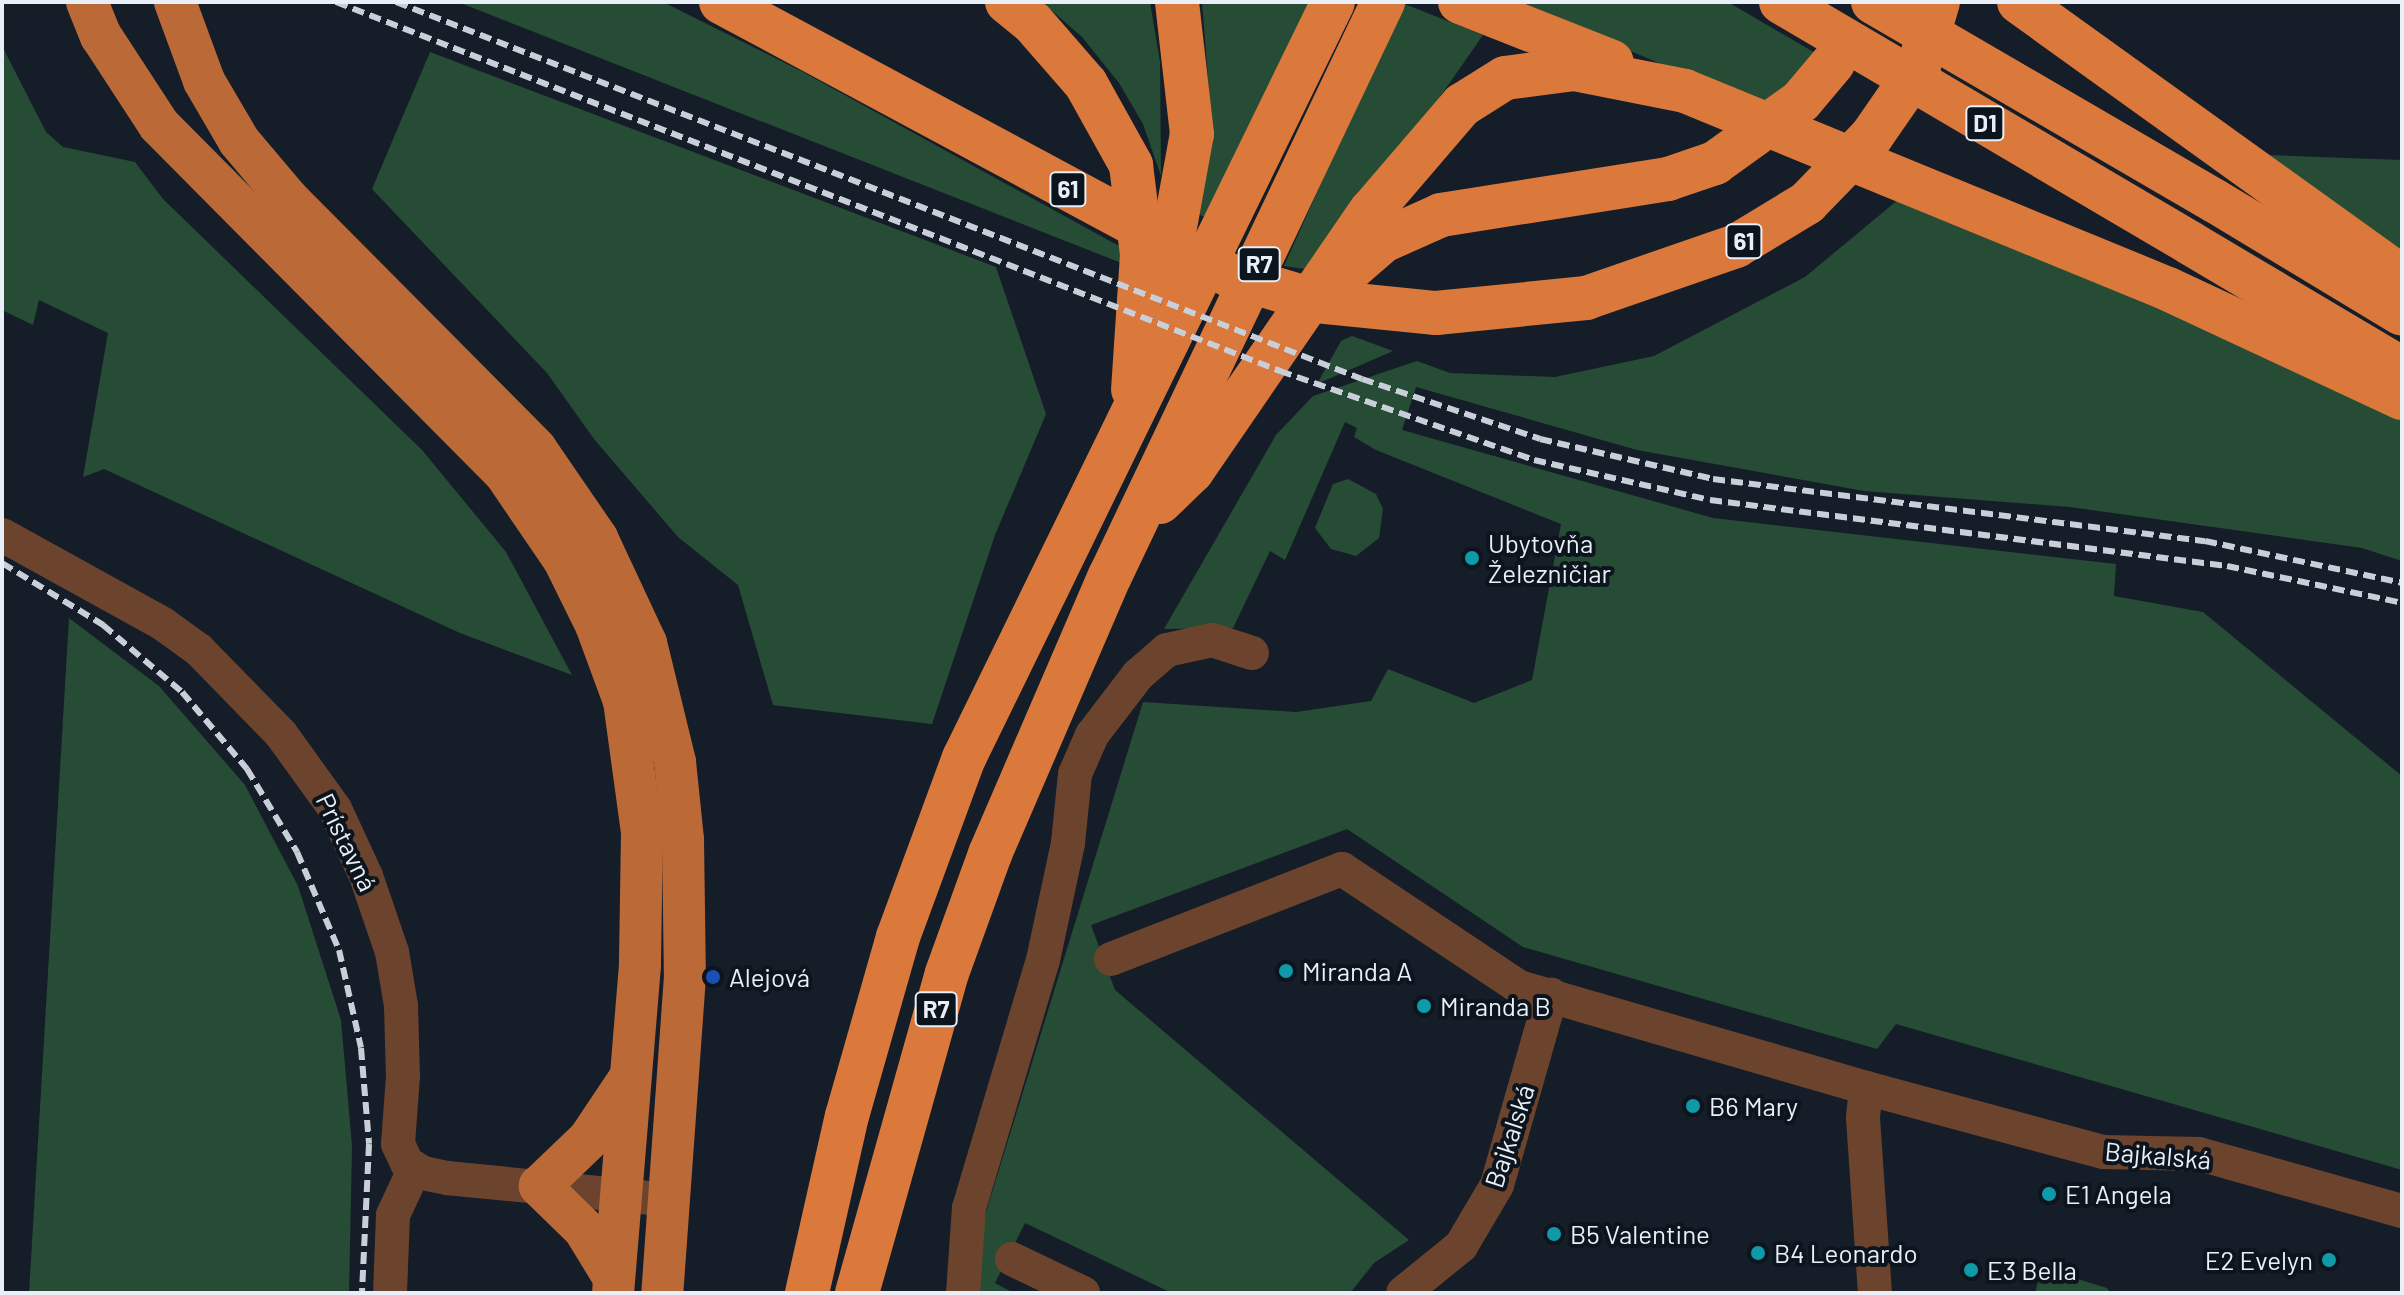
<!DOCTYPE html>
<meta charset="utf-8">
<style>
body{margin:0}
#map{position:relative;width:2404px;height:1295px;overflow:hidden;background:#151d28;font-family:Barlow,sans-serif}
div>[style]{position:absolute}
.green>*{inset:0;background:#274c35}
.minor>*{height:34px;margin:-17px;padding:0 17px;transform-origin:17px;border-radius:17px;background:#6c442e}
.major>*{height:42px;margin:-21px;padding:0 21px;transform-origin:21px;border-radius:21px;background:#bc6938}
.highway>*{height:44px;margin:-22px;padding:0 22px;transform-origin:22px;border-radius:22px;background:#db783b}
.rail>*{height:6px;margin-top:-3px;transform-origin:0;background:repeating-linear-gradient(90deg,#c9cfd8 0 12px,transparent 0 18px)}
.highway-bridge>*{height:44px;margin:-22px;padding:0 22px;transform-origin:22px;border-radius:22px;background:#db783b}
.dots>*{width:22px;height:22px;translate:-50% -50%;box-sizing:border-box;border:4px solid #0c141e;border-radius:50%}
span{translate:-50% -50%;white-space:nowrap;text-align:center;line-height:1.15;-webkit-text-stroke:8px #0c141e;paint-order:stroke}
.shield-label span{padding:2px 6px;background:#0c141e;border:2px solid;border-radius:6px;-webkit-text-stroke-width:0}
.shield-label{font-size:24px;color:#e9eff7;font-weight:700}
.poi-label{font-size:26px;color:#e9eff7}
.left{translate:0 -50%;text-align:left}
.right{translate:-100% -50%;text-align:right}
.street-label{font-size:26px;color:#e9eff7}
.frame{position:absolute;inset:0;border:4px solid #e9eff7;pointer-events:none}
</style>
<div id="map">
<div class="green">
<i style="clip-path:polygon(458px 2px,663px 2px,803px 72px,1119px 246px,1124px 264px)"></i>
<i style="clip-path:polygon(1042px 2px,1150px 2px,1160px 62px,1161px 176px,1143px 124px,1119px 83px,1082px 37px)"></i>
<i style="clip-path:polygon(1202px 2px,1316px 2px,1214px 221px,1198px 214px,1211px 117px)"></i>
<i style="clip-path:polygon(1514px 2px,1728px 2px,1817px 54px,1768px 109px)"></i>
<i style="clip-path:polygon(1402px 3px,1483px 35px,1319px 271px,1284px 266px)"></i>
<i style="clip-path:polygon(2px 46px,46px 132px,63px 147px,135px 162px,163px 199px,422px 450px,506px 552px,572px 675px,460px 633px,104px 469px,83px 477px,108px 333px,39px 300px,33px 325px,2px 310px)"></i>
<i style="clip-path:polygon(430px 52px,996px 267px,1046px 414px,995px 535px,932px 724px,773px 705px,738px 585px,678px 537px,594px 439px,547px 373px,372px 189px)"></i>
<i style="clip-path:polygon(2267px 155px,2402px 160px,2402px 252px)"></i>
<i style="clip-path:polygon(1899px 199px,2402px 408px,2402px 561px,2362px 548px,2070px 507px,1864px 491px,1637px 450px,1416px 387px,1402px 430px,1713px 518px,2116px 564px,2114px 596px,2203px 612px,2402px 776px,2402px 1170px,1896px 1024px,1877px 1049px,1523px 947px,1347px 829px,1091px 925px,1115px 990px,1409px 1240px,1374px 1263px,1350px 1293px,1172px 1293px,1025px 1223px,995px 1283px,1014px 1293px,976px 1293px,974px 1251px,1143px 702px,1296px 712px,1371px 701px,1388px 669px,1474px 703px,1532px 680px,1561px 524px,1376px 450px,1354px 437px,1357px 428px,1345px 422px,1285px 560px,1270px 551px,1233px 628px,1164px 629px,1276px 435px,1313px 396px,1417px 361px,1450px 373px,1555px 377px,1654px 356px,1805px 277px)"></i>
<i style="clip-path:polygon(1352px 336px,1393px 351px,1317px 384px,1341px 341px)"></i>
<i style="clip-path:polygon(1348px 479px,1376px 494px,1383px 509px,1379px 538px,1356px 556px,1331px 549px,1315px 528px,1333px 484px)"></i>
<i style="clip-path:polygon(69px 618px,159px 686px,245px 785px,298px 886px,341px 1020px,352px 1146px,349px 1293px,29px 1293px)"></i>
<i style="clip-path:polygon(2042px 1268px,2107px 1288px,2111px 1293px,2035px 1293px)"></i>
</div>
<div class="minor">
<i style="left:2px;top:535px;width:184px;rotate:28.9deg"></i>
<i style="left:163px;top:624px;width:44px;rotate:35.8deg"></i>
<i style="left:199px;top:650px;width:117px;rotate:45.7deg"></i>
<i style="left:281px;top:734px;width:92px;rotate:54.2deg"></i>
<i style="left:335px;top:809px;width:74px;rotate:65.2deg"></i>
<i style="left:366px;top:876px;width:80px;rotate:71.1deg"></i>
<i style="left:392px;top:952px;width:55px;rotate:80.5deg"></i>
<i style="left:401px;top:1006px;width:70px;rotate:88.4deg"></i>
<i style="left:403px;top:1076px;width:68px;rotate:94.2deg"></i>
<i style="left:398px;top:1144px;width:21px;rotate:65deg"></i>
<i style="left:407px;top:1163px;width:19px;rotate:32deg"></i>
<i style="left:423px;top:1173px;width:25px;rotate:12deg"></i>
<i style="left:447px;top:1178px;width:226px;rotate:5.6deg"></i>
<i style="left:1111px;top:959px;width:248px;rotate:-21.3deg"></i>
<i style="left:1342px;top:869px;width:213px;rotate:33.7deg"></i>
<i style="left:1519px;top:987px;width:361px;rotate:16.2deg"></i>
<i style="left:1866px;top:1088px;width:30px;rotate:96deg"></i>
<i style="left:1863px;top:1118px;width:175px;rotate:86.1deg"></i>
<i style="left:1866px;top:1088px;width:245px;rotate:15.1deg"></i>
<i style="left:2103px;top:1152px;width:96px;rotate:1.2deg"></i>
<i style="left:2199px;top:1154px;width:211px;rotate:15.7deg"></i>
<i style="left:1012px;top:1259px;width:79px;rotate:25.6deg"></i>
<i style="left:390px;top:1293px;width:78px;rotate:-87.8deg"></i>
<i style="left:393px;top:1215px;width:50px;rotate:-65deg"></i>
<i style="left:963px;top:1293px;width:85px;rotate:-86deg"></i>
<i style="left:969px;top:1208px;width:259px;rotate:-73.4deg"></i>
<i style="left:1043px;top:960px;width:120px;rotate:-77.9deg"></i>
<i style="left:1068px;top:843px;width:69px;rotate:-84.2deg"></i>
<i style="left:1075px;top:774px;width:43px;rotate:-66.4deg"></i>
<i style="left:1092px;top:735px;width:76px;rotate:-52.5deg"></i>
<i style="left:1138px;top:675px;width:38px;rotate:-41deg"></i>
<i style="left:1167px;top:650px;width:46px;rotate:-12.5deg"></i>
<i style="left:1212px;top:640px;width:42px;rotate:18deg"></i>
<i style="left:1403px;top:1293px;width:75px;rotate:-39deg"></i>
<i style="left:1461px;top:1246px;width:71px;rotate:-59.5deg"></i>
<i style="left:1497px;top:1185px;width:198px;rotate:-74.1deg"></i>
</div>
<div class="major">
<i style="left:87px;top:2px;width:37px;rotate:68deg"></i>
<i style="left:101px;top:36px;width:106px;rotate:56.9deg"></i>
<i style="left:159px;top:125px;width:489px;rotate:45.2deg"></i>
<i style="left:504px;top:472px;width:107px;rotate:55.7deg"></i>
<i style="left:564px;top:560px;width:72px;rotate:63.8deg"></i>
<i style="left:596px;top:625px;width:81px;rotate:69.8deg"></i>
<i style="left:624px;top:701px;width:133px;rotate:82.2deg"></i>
<i style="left:642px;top:833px;width:132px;rotate:90.9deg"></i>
<i style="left:640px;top:965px;width:329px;rotate:94.7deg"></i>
<i style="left:175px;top:2px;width:84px;rotate:69.8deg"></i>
<i style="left:204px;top:81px;width:69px;rotate:59.7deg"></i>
<i style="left:239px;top:141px;width:76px;rotate:49.8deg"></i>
<i style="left:288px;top:199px;width:352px;rotate:45.2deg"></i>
<i style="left:536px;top:449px;width:108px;rotate:55.6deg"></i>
<i style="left:597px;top:538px;width:116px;rotate:65deg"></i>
<i style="left:646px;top:643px;width:122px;rotate:76.3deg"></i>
<i style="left:675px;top:762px;width:78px;rotate:84.1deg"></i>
<i style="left:683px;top:840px;width:136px;rotate:89.2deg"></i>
<i style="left:685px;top:976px;width:318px;rotate:94.1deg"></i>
<i style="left:614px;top:1278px;width:57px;rotate:-121.5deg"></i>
<i style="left:584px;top:1229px;width:62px;rotate:-135.7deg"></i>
<i style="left:540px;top:1186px;width:68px;rotate:-43.8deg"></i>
<i style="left:589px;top:1139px;width:72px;rotate:-56.3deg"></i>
</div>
<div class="highway">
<i style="left:1007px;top:2px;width:33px;rotate:39deg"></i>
<i style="left:1033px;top:23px;width:81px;rotate:49deg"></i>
<i style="left:1086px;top:84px;width:93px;rotate:60.9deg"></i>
<i style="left:1131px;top:165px;width:91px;rotate:83deg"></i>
<i style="left:1142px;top:255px;width:135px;rotate:93.8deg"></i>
<i style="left:1460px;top:2px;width:163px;rotate:21.5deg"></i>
<i style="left:2019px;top:2px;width:472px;rotate:35.7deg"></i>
<i style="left:2215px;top:201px;width:218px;rotate:31.1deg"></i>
<i style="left:2190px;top:243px;width:247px;rotate:30.7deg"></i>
<i style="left:1345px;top:274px;width:50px;rotate:-41deg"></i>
<i style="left:1383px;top:241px;width:64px;rotate:-24.1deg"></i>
<i style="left:1441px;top:215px;width:230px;rotate:-9deg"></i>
<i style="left:1668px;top:179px;width:50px;rotate:-18.8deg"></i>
<i style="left:1715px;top:163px;width:106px;rotate:-35.8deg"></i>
<i style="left:1801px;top:101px;width:50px;rotate:-49.9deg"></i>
<i style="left:1165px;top:282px;width:150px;rotate:-79.7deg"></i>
<i style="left:1192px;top:134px;width:133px;rotate:-96.5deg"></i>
<i style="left:2168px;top:289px;width:258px;rotate:25deg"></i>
<i style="left:1436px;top:313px;width:151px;rotate:-5.7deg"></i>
<i style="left:1586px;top:298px;width:159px;rotate:-19.1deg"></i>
<i style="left:1736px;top:246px;width:83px;rotate:-31.2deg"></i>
<i style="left:1807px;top:203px;width:92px;rotate:-45.9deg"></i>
<i style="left:1871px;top:137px;width:83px;rotate:-55.3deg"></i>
<i style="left:1918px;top:69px;width:70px;rotate:-73.4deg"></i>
<i style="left:1160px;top:502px;width:45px;rotate:-44.1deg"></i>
<i style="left:1192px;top:471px;width:316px;rotate:-55.5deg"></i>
<i style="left:1371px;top:211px;width:140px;rotate:-49.4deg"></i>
<i style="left:1462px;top:105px;width:51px;rotate:-32.1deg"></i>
<i style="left:1505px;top:78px;width:70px;rotate:-7.4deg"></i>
<i style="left:1574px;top:69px;width:113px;rotate:11.2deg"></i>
<i style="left:807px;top:1293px;width:181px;rotate:-77.3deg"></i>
<i style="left:847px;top:1116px;width:186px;rotate:-74.1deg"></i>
<i style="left:898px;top:937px;width:191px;rotate:-69.8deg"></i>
<i style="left:964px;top:758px;width:841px;rotate:-63.98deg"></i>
<i style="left:857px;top:1293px;width:332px;rotate:-74.3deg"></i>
<i style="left:947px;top:973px;width:127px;rotate:-70.1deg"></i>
<i style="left:990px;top:854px;width:303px;rotate:-66.7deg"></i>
<i style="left:1110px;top:576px;width:636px;rotate:-64.56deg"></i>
</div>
<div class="rail">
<i style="left:336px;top:2px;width:1014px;rotate:21.35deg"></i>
<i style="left:1280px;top:371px;width:269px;rotate:19.3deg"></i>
<i style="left:1534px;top:460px;width:180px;rotate:12.8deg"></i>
<i style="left:1710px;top:500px;width:521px;rotate:7.28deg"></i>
<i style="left:2227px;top:566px;width:179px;rotate:11.9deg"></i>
<i style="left:396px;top:2px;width:1037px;rotate:21.32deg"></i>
<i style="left:1362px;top:379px;width:188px;rotate:18.6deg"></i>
<i style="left:1540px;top:439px;width:178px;rotate:13deg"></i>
<i style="left:1713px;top:479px;width:496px;rotate:7.2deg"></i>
<i style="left:2205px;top:541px;width:201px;rotate:12deg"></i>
<i style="left:2px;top:563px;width:119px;rotate:31.5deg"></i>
<i style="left:103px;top:625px;width:104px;rotate:40.3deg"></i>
<i style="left:182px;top:692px;width:101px;rotate:49.8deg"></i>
<i style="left:247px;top:769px;width:97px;rotate:58.9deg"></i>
<i style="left:297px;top:852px;width:107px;rotate:66.8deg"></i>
<i style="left:339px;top:950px;width:100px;rotate:77.3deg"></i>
<i style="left:361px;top:1048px;width:96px;rotate:85.2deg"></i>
<i style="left:369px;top:1144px;width:149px;rotate:92.7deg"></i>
</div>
<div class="highway-bridge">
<i style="left:721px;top:2px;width:577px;rotate:28.25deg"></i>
<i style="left:1229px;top:275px;width:91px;rotate:16.6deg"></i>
<i style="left:1316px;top:301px;width:121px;rotate:5.7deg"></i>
<i style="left:1781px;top:2px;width:475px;rotate:30.5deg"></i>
<i style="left:1873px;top:2px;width:396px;rotate:30.2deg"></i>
<i style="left:1685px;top:91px;width:522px;rotate:22.29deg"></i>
</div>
<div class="dots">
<i style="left:1472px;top:558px;background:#0f9aa8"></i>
<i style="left:1286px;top:971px;background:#0f9aa8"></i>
<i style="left:713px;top:977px;background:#1a4fb4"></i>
<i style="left:1424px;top:1006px;background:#0f9aa8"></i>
<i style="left:1693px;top:1106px;background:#0f9aa8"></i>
<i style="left:2049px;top:1194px;background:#0f9aa8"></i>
<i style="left:1554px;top:1234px;background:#0f9aa8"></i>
<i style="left:1758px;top:1253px;background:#0f9aa8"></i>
<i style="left:2329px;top:1260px;background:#0f9aa8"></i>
<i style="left:1971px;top:1270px;background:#0f9aa8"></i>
</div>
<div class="shield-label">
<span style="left:1985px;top:123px">D1</span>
<span style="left:1068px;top:189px">61</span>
<span style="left:1744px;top:241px">61</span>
<span style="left:1259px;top:264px">R7</span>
<span style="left:936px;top:1009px">R7</span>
</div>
<div class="poi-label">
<span class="left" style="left:1488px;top:558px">Ubytovňa<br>Železničiar</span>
<span class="left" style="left:1302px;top:971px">Miranda A</span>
<span class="left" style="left:729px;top:977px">Alejová</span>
<span class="left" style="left:1440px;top:1006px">Miranda B</span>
<span class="left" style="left:1709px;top:1106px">B6 Mary</span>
<span class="left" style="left:2065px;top:1194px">E1 Angela</span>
<span class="left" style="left:1570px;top:1234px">B5 Valentine</span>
<span class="left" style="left:1774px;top:1253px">B4 Leonardo</span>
<span class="right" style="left:2313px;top:1260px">E2 Evelyn</span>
<span class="left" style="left:1987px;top:1270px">E3 Bella</span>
</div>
<div class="street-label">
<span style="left:347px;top:842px;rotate:64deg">Prístavná</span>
<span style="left:1509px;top:1136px;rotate:-72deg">Bajkalská</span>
<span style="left:2158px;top:1155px;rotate:5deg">Bajkalská</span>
</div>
<div class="frame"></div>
</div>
